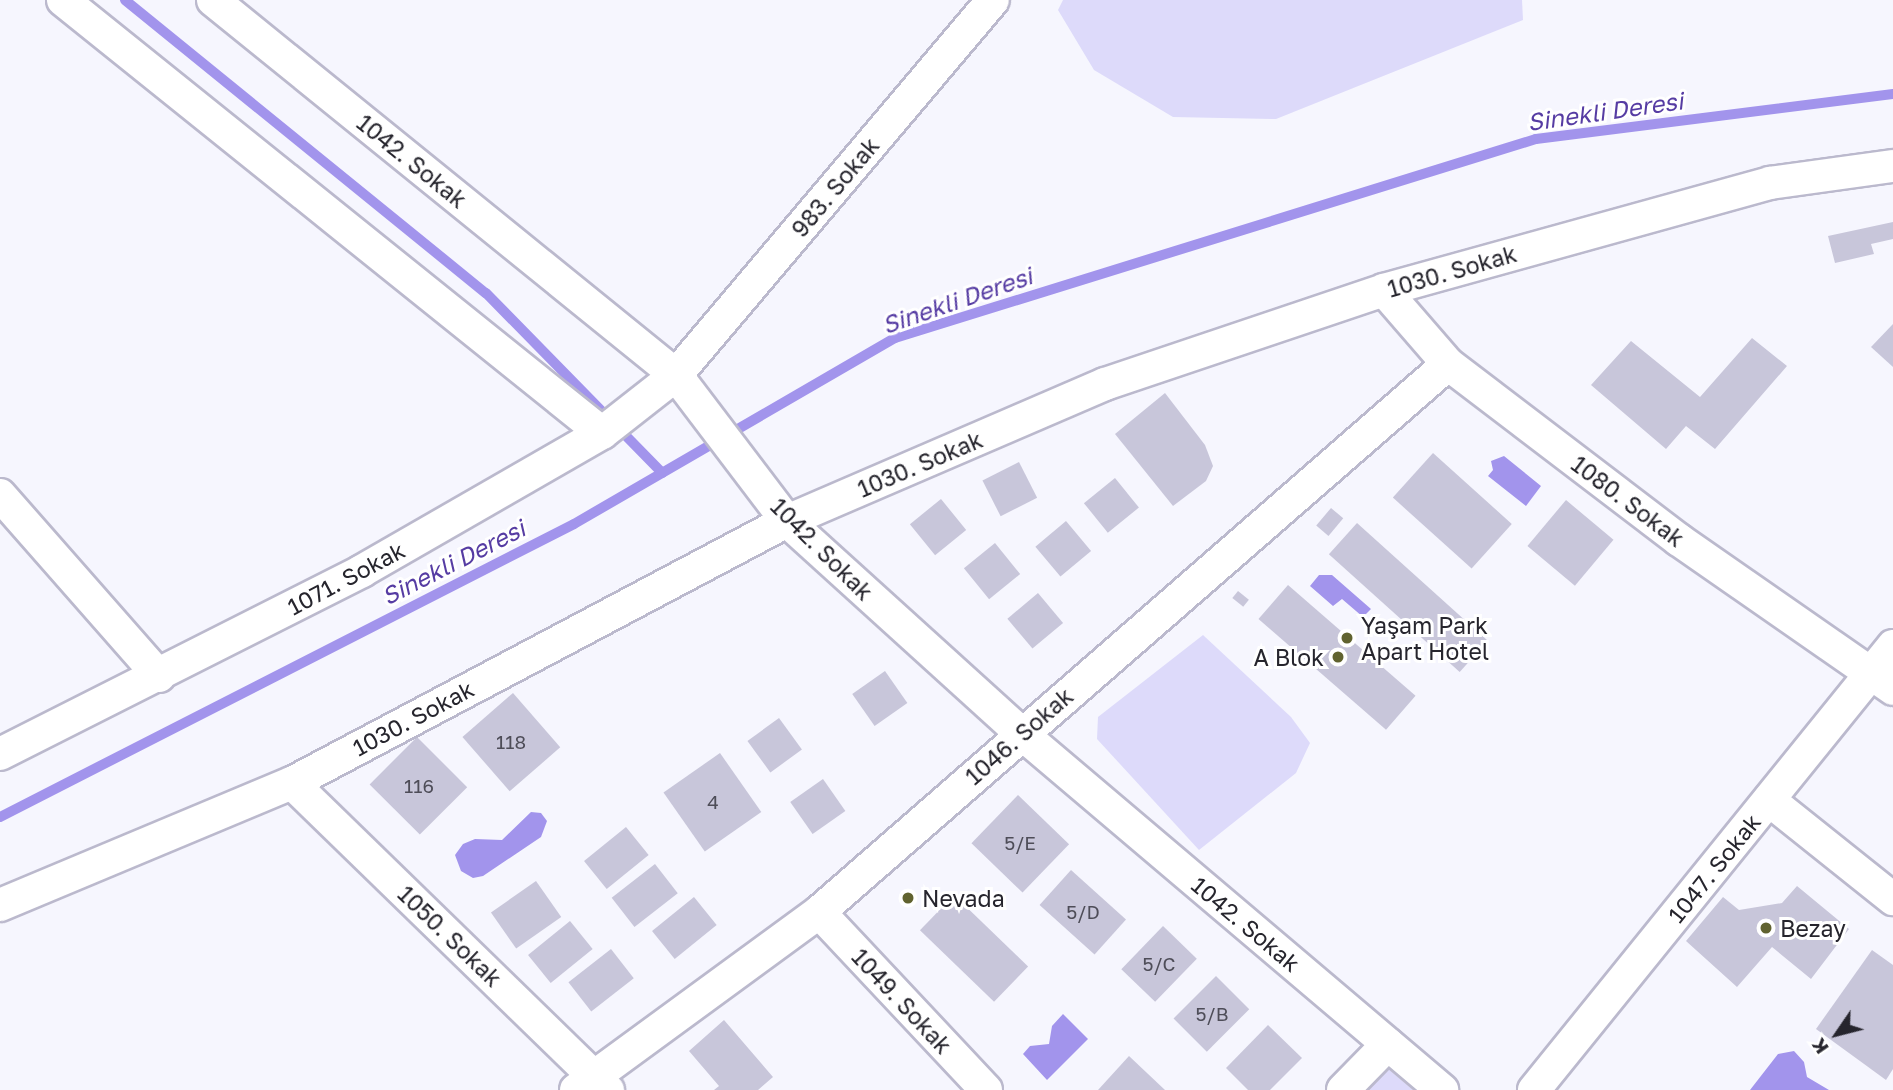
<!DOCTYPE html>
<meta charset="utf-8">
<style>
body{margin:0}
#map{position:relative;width:1893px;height:1090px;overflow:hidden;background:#f6f6fe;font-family:"Golos Text",sans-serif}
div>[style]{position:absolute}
.green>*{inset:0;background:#dddafa}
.water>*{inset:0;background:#a294ec}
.stream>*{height:10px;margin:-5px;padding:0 5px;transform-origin:5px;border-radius:5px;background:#a294ec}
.building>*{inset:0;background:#c8c6da;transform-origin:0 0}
.roads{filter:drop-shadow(2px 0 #bbb9cd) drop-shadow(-2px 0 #bbb9cd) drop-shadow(0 2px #bbb9cd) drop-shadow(0 -2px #bbb9cd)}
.minor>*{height:32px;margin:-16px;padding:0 16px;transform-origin:16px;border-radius:16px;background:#fff}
.dots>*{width:19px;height:19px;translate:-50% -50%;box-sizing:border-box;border:4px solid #fff;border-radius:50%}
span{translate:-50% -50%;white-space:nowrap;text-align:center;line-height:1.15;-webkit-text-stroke:6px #fff;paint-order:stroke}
.number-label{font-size:19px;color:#4e4d58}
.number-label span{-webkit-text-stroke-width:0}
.street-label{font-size:23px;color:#26252d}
.poi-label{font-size:23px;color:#26252d}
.left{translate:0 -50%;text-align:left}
.right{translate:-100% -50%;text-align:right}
.water-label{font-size:24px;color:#563ca3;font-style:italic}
.north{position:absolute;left:1802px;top:999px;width:70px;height:70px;-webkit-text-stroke:5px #fff;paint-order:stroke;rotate:235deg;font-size:19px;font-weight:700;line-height:28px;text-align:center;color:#26252d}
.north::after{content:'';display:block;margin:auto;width:24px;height:32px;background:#26252d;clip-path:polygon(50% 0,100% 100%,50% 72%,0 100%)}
</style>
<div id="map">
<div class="green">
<i style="clip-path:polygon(1063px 0,1522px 0,1523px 20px,1276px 119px,1173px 117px,1094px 70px,1058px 10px)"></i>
<i style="clip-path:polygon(1203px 635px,1291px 717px,1310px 743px,1296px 773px,1199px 850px,1097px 739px,1098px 717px)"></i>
<i style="clip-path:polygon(1385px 1066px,1413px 1090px,1362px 1090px)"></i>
</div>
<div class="water">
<i style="clip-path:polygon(1504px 456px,1541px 486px,1526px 506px,1488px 476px,1493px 470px,1491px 461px)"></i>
<i style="clip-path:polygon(1319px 575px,1332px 575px,1371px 609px,1363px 617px,1342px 599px,1333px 606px,1310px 586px)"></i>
<i style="clip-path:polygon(531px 812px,541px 813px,547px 821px,541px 837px,483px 876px,473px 878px,461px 871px,455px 855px,463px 844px,475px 839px,502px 840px)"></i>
<i style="clip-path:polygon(1063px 1014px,1088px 1039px,1047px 1080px,1023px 1054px,1030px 1046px,1049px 1044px,1052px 1026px)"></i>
<i style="clip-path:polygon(1794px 1051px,1804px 1062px,1807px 1077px,1829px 1090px,1750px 1090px,1778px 1054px)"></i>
</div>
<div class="stream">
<i style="left:125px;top:0;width:465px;rotate:39.1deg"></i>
<i style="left:486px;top:293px;width:252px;rotate:45.6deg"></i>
<i style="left:0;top:817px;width:644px;rotate:-27.04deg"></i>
<i style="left:574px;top:524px;width:371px;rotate:-30.1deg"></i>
<i style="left:895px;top:338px;width:671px;rotate:-17.25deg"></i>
<i style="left:1536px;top:139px;width:360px;rotate:-7.2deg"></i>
</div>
<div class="building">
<i style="clip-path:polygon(1893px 222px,1893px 239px,1871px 244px,1874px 254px,1835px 263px,1828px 236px)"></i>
<i style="clip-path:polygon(1893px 324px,1893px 367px,1871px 347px)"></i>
<i style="clip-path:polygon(1752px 338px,1787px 366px,1715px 449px,1686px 426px,1666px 449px,1591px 385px,1631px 341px,1700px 397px)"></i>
<i style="clip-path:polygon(1165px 393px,1205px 445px,1213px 466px,1206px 481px,1173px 506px,1115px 434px)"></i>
<i style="left:1433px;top:453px;width:106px;height:60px;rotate:42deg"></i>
<i style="left:1019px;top:462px;width:40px;height:41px;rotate:63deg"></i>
<i style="left:1115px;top:478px;width:38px;height:40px;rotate:51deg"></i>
<i style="left:941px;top:499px;width:40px;height:40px;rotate:51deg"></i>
<i style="left:1566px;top:500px;width:62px;height:60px;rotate:40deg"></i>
<i style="left:1331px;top:508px;width:16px;height:23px;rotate:40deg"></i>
<i style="left:1066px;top:521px;width:39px;height:40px;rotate:50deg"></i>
<i style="left:1357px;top:523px;width:176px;height:42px;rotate:42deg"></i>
<i style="left:995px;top:543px;width:40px;height:40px;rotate:51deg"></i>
<i style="left:1288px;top:585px;width:169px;height:45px;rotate:41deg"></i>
<i style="left:1238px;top:591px;width:14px;height:9px;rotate:39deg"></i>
<i style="left:1038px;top:593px;width:39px;height:40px;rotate:50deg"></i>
<i style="left:885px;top:671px;width:39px;height:40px;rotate:55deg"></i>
<i style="left:513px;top:693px;width:72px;height:67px;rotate:49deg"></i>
<i style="left:779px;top:718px;width:39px;height:39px;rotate:54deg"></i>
<i style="left:417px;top:737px;width:71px;height:67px;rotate:45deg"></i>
<i style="left:720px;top:753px;width:72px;height:69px;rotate:55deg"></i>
<i style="left:823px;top:779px;width:39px;height:40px;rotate:55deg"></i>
<i style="left:1018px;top:795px;width:71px;height:67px;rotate:44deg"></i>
<i style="left:626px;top:827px;width:36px;height:54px;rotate:51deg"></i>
<i style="left:655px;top:864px;width:37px;height:55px;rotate:52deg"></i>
<i style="left:1071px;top:870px;width:74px;height:47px;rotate:42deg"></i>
<i style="left:536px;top:881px;width:44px;height:55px;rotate:55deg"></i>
<i style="clip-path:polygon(1797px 886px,1849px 929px,1811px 979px,1772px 947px,1737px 987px,1686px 941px,1723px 897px,1739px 910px,1782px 903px)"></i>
<i style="left:954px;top:895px;width:103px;height:49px;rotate:44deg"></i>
<i style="left:694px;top:897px;width:36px;height:54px;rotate:51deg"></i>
<i style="left:570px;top:921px;width:36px;height:54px;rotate:51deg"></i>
<i style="left:1163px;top:926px;width:47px;height:60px;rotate:44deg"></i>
<i style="left:611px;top:949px;width:37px;height:54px;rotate:52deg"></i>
<i style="clip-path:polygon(1872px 950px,1893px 965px,1893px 1069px,1886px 1080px,1816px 1029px)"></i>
<i style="left:1216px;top:976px;width:47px;height:60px;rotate:45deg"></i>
<i style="clip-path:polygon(724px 1020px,773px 1077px,758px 1090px,714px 1090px,719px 1086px,689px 1051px)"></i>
<i style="clip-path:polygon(1268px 1025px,1302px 1058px,1270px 1090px,1248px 1090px,1226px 1068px)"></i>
<i style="clip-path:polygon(1129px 1056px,1165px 1090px,1098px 1090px)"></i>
</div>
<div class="roads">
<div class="minor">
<i style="left:63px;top:0;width:691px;rotate:38.78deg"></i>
<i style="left:213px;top:0;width:596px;rotate:39.01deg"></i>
<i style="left:676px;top:375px;width:183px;rotate:52.8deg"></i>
<i style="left:787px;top:521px;width:317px;rotate:42.2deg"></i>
<i style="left:1022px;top:734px;width:551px;rotate:40.29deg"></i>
<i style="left:1384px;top:290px;width:98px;rotate:49.1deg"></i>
<i style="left:1448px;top:364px;width:290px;rotate:37.3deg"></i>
<i style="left:1679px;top:540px;width:261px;rotate:34.8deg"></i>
<i style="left:0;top:495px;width:241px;rotate:48.7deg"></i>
<i style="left:0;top:754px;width:406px;rotate:-26.8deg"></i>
<i style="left:362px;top:571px;width:277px;rotate:-29.9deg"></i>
<i style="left:602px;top:433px;width:94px;rotate:-38.1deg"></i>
<i style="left:676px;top:375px;width:491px;rotate:-49.8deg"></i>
<i style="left:292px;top:783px;width:441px;rotate:44.2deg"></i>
<i style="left:1769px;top:800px;width:159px;rotate:38.6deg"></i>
<i style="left:0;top:905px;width:316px;rotate:-22.7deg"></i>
<i style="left:292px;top:783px;width:560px;rotate:-27.89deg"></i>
<i style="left:787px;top:521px;width:346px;rotate:-23.3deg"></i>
<i style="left:1105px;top:384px;width:294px;rotate:-18.6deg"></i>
<i style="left:1384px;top:290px;width:401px;rotate:-15.5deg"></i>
<i style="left:1770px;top:183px;width:124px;rotate:-7.9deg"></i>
<i style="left:819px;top:912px;width:244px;rotate:46.8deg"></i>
<i style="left:576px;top:1090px;width:301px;rotate:-36.2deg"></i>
<i style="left:819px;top:912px;width:834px;rotate:-41.06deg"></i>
<i style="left:1343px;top:1090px;width:64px;rotate:-45.6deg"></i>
<i style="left:1534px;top:1090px;width:571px;rotate:-51.04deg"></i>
</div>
</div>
<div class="dots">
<i style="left:1347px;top:638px;background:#60622f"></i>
<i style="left:1338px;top:657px;background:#60622f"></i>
<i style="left:908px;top:898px;background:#60622f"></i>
<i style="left:1766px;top:928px;background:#60622f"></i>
</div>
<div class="number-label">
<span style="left:511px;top:742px">118</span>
<span style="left:419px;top:786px">116</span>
<span style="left:713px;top:802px">4</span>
<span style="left:1020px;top:843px">5/E</span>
<span style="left:1083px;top:912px">5/D</span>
<span style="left:1159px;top:964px">5/C</span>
<span style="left:1212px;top:1014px">5/B</span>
</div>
<div class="street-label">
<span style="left:412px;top:161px;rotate:39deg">1042. Sokak</span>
<span style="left:835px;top:187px;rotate:-50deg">983. Sokak</span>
<span style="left:1452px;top:271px;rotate:-16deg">1030. Sokak</span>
<span style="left:920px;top:464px;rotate:-23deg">1030. Sokak</span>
<span style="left:1628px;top:501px;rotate:37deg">1080. Sokak</span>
<span style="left:822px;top:549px;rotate:45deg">1042. Sokak</span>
<span style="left:346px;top:578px;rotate:-28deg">1071. Sokak</span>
<span style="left:413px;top:718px;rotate:-28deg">1030. Sokak</span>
<span style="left:1019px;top:736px;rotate:-41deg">1046. Sokak</span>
<span style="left:1714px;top:868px;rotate:-51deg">1047. Sokak</span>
<span style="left:1246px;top:924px;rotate:40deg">1042. Sokak</span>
<span style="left:450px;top:936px;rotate:44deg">1050. Sokak</span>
<span style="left:902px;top:1001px;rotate:47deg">1049. Sokak</span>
</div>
<div class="poi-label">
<span class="left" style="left:1361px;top:638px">Yaşam Park<br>Apart Hotel</span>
<span class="right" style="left:1324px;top:657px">A Blok</span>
<span class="left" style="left:922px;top:898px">Nevada</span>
<span class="left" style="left:1780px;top:928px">Bezay</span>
</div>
<div class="water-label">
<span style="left:1605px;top:111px;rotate:-8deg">Sinekli Deresi</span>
<span style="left:957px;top:300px;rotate:-19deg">Sinekli Deresi</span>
<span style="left:453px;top:562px;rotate:-27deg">Sinekli Deresi</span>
</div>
<div class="north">K</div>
</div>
